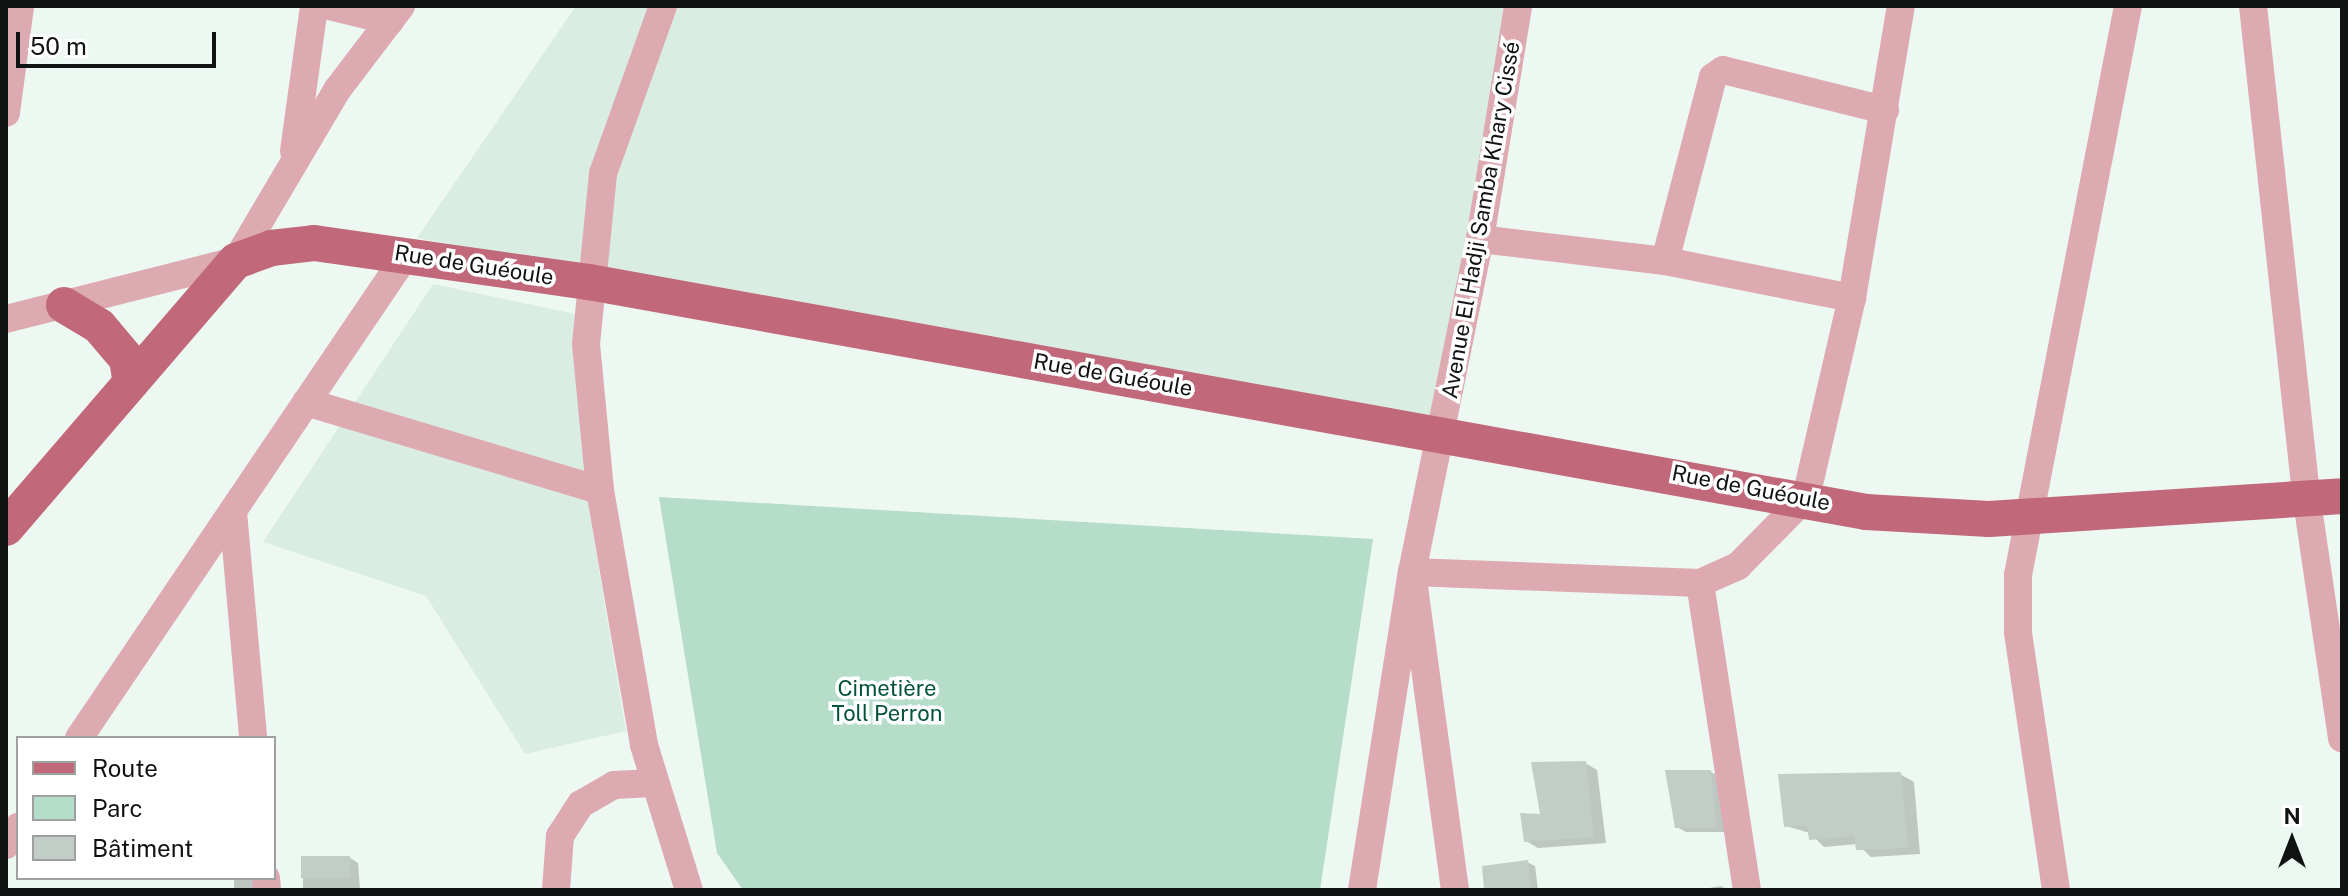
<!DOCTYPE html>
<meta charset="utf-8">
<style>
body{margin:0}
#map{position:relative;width:2348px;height:896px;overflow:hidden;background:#edf8f2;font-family:"Public Sans",sans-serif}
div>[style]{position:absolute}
.built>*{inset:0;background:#daede3}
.green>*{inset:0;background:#b5ddc9}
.shadow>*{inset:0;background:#0003;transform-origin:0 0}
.building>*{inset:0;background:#c2cdc7;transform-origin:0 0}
.minor>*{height:28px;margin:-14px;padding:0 14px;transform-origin:14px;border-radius:14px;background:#ddaab2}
.major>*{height:36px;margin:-18px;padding:0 18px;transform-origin:18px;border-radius:18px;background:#c1687a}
span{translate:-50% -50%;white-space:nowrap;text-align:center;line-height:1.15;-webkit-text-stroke:7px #fff;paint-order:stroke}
.street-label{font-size:22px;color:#0f1311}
.park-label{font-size:22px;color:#04543a}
.frame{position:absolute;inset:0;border:8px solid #0f1311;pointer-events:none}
.legend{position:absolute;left:16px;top:736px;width:260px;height:144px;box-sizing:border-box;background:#fff;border:2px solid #9fa1a0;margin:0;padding:10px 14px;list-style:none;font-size:24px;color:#0f1311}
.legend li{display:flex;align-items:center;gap:16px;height:40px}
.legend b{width:40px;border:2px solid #9fa1a0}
.north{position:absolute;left:2252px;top:800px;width:80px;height:80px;-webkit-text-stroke:6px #fff;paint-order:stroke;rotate:0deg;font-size:22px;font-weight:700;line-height:32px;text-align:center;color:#0f1311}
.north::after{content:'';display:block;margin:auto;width:28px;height:36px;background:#0f1311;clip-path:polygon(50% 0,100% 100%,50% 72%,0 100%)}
.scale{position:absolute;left:16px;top:32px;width:200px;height:36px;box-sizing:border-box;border:4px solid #0f1311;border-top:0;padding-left:10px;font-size:24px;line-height:28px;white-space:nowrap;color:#0f1311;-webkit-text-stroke:6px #fff;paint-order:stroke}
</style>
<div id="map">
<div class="built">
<i style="clip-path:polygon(576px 6px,1520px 6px,1450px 430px,417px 238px)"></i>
<i style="clip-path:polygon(433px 284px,580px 315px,580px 423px,590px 516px,626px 731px,525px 754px,426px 596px,263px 542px)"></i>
</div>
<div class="green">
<i style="clip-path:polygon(659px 497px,1373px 539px,1320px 890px,743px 890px,717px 853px)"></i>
</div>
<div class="shadow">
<i style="clip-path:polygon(1585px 763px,1597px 770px,1606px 843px,1538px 848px,1526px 841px)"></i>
<i style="clip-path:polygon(1711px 772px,1720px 777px,1725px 832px,1686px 832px,1677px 827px)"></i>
<i style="clip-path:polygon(1900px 774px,1914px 782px,1920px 854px,1871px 857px,1857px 844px,1824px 847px,1810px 833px,1786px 826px)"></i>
<i style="clip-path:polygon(303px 858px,350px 858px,358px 863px,360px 890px,303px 890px)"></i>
<i style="clip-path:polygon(1527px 862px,1535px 866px,1538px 890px,1486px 890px)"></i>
<i style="left:234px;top:878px;width:25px;height:12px"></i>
<i style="clip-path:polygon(1721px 886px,1728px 890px,1698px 890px)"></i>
</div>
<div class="building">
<i style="clip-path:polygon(1586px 761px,1594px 837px,1524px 842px,1520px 813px,1540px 814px,1531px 762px)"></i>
<i style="clip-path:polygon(1665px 770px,1711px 770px,1717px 828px,1675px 828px)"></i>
<i style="clip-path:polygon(1901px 772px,1908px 848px,1856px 850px,1854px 836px,1809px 840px,1807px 826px,1784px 827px,1778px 774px)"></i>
<i style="left:301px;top:856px;width:49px;height:22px"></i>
<i style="clip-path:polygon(1528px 860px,1531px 890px,1484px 890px,1482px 866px)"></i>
</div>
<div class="minor">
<i style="left:329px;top:6px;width:63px;rotate:13.8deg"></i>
<i style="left:663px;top:6px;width:178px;rotate:109.7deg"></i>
<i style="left:603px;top:174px;width:171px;rotate:95.7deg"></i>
<i style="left:586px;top:344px;width:147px;rotate:84.5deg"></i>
<i style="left:600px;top:490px;width:259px;rotate:80.2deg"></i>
<i style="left:644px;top:745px;width:152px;rotate:72.8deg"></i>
<i style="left:2253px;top:6px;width:498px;rotate:83.8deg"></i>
<i style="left:2307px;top:501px;width:240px;rotate:81.6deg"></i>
<i style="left:6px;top:113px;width:108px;rotate:-82.5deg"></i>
<i style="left:294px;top:151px;width:146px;rotate:-82.1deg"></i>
<i style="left:1480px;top:239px;width:186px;rotate:6.8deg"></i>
<i style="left:1665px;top:261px;width:191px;rotate:11.2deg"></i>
<i style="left:1665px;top:261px;width:190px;rotate:-75.4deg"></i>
<i style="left:1713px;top:77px;width:12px;rotate:-35deg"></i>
<i style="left:1723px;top:70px;width:167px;rotate:13.9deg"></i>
<i style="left:6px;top:319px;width:237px;rotate:-14.2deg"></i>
<i style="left:236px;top:261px;width:199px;rotate:-59.4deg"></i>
<i style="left:337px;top:90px;width:106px;rotate:-52.7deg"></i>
<i style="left:306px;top:402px;width:307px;rotate:16.7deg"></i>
<i style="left:233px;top:512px;width:227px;rotate:84.9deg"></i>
<i style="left:1700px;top:583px;width:311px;rotate:81.3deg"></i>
<i style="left:79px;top:738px;width:580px;rotate:-55.9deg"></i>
<i style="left:6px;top:845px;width:22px;rotate:-56deg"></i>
<i style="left:266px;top:878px;width:12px;rotate:85deg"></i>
<i style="left:556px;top:890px;width:54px;rotate:-85.8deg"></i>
<i style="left:560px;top:836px;width:38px;rotate:-57deg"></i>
<i style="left:581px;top:804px;width:38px;rotate:-30deg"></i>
<i style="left:614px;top:785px;width:39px;rotate:-3deg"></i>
<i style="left:1362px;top:890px;width:322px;rotate:-81.1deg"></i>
<i style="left:1412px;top:572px;width:340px;rotate:-78.5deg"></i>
<i style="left:1480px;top:239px;width:236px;rotate:-80.7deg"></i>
<i style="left:1455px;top:890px;width:321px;rotate:-97.7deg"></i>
<i style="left:1412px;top:572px;width:288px;rotate:2.2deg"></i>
<i style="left:1700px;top:583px;width:42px;rotate:-24.1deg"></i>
<i style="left:1738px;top:566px;width:97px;rotate:-45.4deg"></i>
<i style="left:1806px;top:497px;width:204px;rotate:-77deg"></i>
<i style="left:1852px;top:298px;width:296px;rotate:-80.5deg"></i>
<i style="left:2056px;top:890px;width:261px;rotate:-98.4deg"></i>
<i style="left:2018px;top:632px;width:57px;rotate:-90deg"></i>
<i style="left:2018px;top:575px;width:580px;rotate:-79.06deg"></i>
</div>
<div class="major">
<i style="left:64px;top:305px;width:41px;rotate:31deg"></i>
<i style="left:99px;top:326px;width:43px;rotate:49.7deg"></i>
<i style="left:127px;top:359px;width:24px;rotate:81deg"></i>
<i style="left:6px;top:528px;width:352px;rotate:-49.3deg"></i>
<i style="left:236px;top:261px;width:37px;rotate:-20deg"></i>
<i style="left:271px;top:248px;width:43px;rotate:-6.6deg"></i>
<i style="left:314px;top:243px;width:278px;rotate:8.1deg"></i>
<i style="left:589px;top:282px;width:1298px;rotate:10.21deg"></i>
<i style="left:1866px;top:512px;width:123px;rotate:3.3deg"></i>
<i style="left:1989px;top:519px;width:354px;rotate:-3.7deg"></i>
</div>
<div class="street-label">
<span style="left:1481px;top:220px;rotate:-80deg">Avenue El Hadji Samba Khary Cissé</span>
<span style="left:474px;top:265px;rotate:9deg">Rue de Guéoule</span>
<span style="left:1113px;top:375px;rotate:10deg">Rue de Guéoule</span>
<span style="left:1751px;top:488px;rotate:11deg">Rue de Guéoule</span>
</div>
<div class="park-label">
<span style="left:887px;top:701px">Cimetière<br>Toll Perron</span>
</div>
<div class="frame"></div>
<ul class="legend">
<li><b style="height:10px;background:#c1687a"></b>Route</li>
<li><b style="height:22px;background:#b5ddc9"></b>Parc</li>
<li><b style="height:22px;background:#c2cdc7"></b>Bâtiment</li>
</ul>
<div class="north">N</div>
<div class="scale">50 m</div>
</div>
